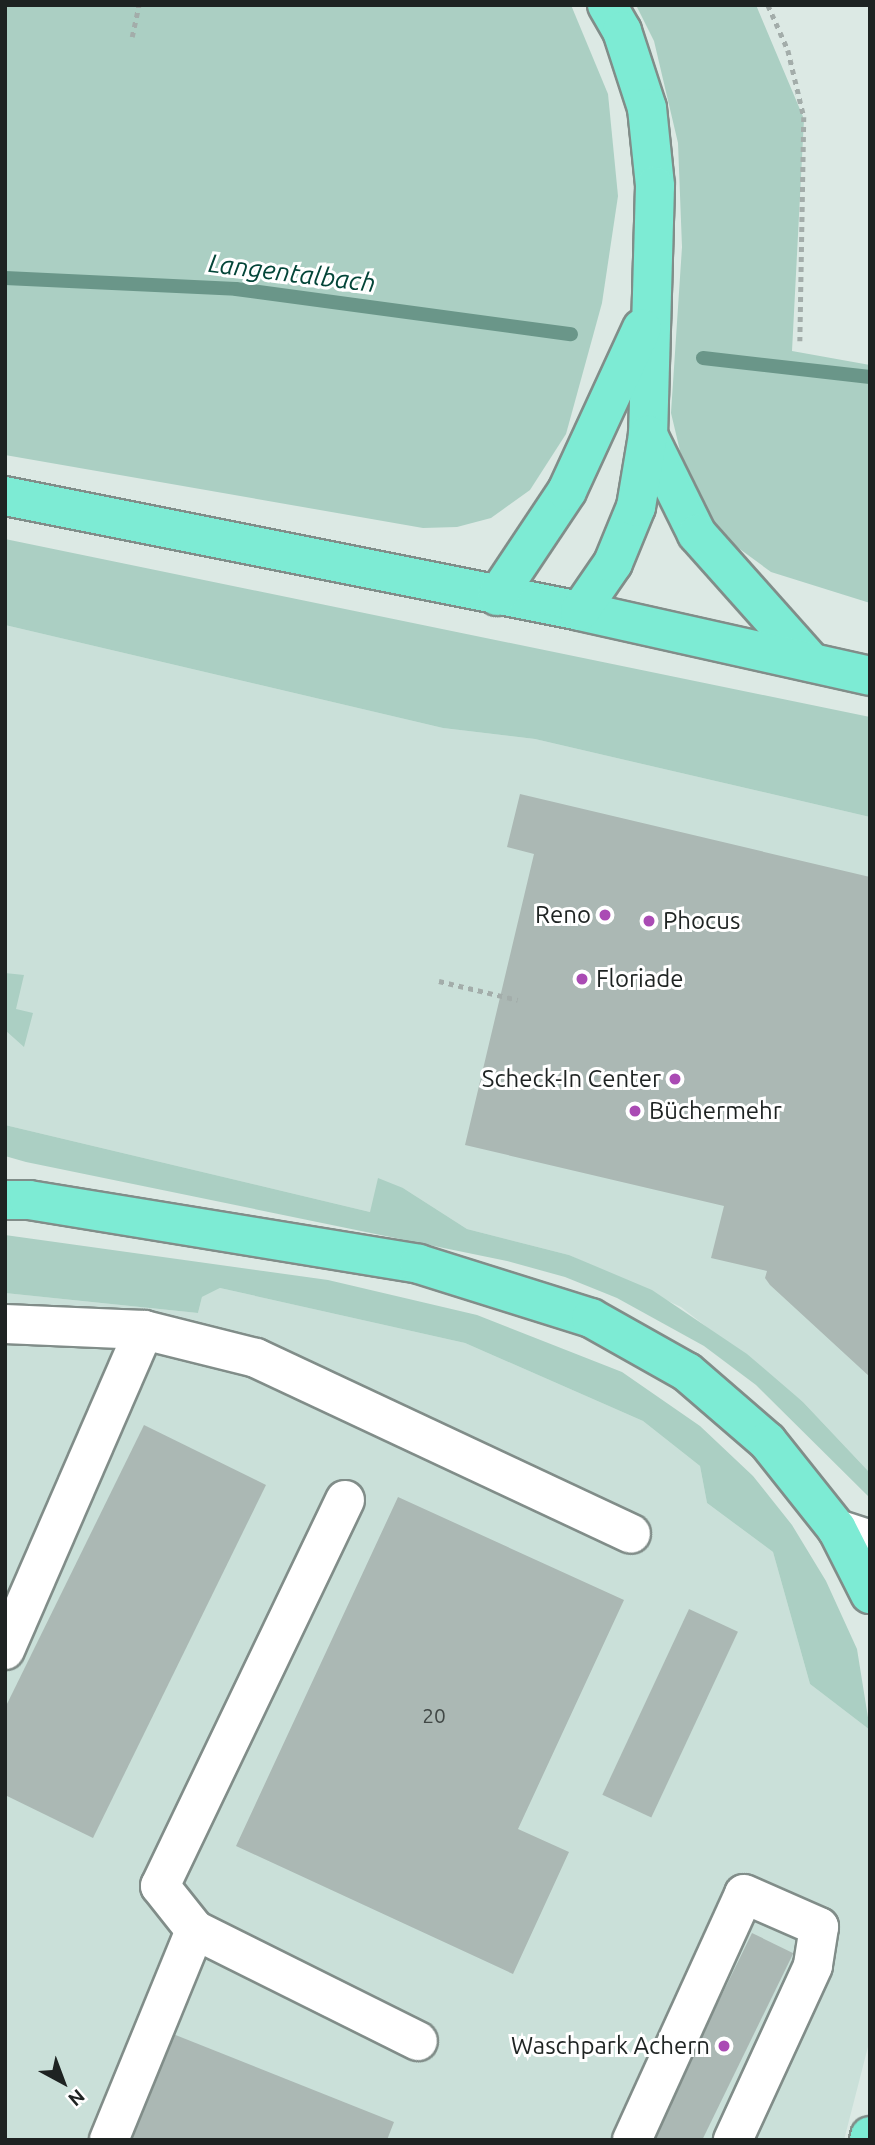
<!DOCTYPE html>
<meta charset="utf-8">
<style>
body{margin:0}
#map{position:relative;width:875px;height:2145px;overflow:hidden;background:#dce9e4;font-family:Ubuntu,sans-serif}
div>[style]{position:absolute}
.built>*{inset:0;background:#cae0d9}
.green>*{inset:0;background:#abcfc3}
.stream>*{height:14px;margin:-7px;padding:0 7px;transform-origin:7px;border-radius:7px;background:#6a9689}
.building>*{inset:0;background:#abb8b4;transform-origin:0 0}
.path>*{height:4.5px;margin-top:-2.25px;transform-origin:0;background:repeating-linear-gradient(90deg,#a3adaa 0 5px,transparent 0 10px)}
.roads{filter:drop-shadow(2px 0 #818d89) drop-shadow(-2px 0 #818d89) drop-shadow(0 2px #818d89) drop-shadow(0 -2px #818d89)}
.minor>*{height:38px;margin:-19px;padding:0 19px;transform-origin:19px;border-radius:19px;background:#fff}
.major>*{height:38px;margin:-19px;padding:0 19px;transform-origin:19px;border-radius:19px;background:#7debd4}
.dots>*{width:19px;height:19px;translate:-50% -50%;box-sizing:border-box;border:4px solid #fff;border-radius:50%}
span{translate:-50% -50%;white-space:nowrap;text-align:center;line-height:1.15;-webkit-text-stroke:6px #fff;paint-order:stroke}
.number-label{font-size:21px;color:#414846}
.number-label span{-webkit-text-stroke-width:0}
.poi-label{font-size:24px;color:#1e2322}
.right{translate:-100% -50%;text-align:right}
.left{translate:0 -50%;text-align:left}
.water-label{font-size:26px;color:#034538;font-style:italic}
.frame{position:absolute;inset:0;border:7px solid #1e2322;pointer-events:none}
.north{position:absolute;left:28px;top:2047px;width:70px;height:70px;-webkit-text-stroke:5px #fff;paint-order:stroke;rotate:139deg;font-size:19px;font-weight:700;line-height:28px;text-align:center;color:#1e2322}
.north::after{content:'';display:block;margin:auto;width:24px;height:32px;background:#1e2322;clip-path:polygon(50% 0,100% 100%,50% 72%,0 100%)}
</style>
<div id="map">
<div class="built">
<i style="clip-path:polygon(5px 625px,443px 728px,535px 739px,870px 817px,870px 1473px,803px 1402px,681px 1307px,569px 1255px,467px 1229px,403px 1188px,370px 1212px,5px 1125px)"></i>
<i style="clip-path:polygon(220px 1288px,465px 1343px,643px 1421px,700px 1466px,707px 1503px,773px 1552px,810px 1684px,870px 1730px,870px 2039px,844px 2140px,5px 2140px,5px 1293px,198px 1313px,202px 1297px)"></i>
</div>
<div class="green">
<i style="clip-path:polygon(5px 5px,571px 5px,608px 94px,618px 196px,602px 303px,566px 434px,530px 490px,491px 518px,457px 527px,423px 528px,5px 455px)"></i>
<i style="clip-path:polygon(636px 5px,756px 5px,804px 119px,792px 351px,870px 365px,870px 603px,771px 572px,726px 539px,686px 476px,671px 413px,682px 247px,678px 143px,654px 41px)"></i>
<i style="clip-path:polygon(5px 539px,870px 717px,870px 817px,535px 739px,443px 728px,5px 625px)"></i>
<i style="clip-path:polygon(5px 973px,24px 975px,16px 1009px,33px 1013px,24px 1047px,5px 1030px)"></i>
<i style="clip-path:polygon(5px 1125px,370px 1212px,378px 1178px,403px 1188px,467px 1229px,569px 1255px,652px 1290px,747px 1354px,803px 1402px,870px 1473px,870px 1498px,756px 1385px,704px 1346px,617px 1298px,565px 1277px,507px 1261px,26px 1162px,5px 1156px)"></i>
<i style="clip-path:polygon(5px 1235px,328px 1280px,477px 1315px,622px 1372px,700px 1426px,753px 1476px,792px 1525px,826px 1581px,857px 1649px,870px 1730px,810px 1684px,773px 1552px,707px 1503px,700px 1466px,643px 1421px,465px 1343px,220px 1288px,202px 1297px,198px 1313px,5px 1293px)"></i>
</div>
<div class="stream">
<i style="left:5px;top:278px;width:231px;rotate:2.7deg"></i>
<i style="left:236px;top:289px;width:338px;rotate:7.7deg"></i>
<i style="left:703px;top:358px;width:168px;rotate:6.5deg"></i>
</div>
<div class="building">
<i style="clip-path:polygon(520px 794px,870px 877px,870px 1377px,770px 1285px,765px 1278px,767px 1271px,711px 1258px,724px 1206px,465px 1145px,534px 854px,507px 847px)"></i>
<i style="clip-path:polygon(144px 1425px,266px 1485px,93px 1838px,5px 1795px,5px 1708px)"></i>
<i style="clip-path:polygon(398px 1497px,624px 1600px,518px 1829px,569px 1852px,513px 1974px,236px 1846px)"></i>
<i style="left:689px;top:1609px;width:54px;height:205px;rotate:25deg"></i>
<i style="left:752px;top:1933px;width:46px;height:229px;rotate:26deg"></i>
<i style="clip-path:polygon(168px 2032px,394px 2122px,387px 2140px,125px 2140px)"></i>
</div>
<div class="path">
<i style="left:768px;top:5px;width:49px;rotate:66deg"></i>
<i style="left:788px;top:50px;width:69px;rotate:76.6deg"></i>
<i style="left:804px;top:117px;width:224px;rotate:91deg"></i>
<i style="left:132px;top:37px;width:33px;rotate:-78deg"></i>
<i style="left:439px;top:981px;width:81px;rotate:13.5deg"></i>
</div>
<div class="roads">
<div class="minor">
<i style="left:5px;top:1324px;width:139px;rotate:2.5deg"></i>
<i style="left:144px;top:1330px;width:115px;rotate:14deg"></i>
<i style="left:256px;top:1358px;width:414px;rotate:25.1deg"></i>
<i style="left:345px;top:1500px;width:428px;rotate:115.6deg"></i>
<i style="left:160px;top:1886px;width:56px;rotate:51.5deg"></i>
<i style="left:195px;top:1930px;width:249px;rotate:26.5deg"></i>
<i style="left:837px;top:1529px;width:35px;rotate:18deg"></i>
<i style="left:5px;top:1650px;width:349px;rotate:-66.5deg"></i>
<i style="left:109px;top:2140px;width:227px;rotate:-67.7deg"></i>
<i style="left:632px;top:2140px;width:270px;rotate:-65.5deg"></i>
<i style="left:744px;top:1894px;width:82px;rotate:23.7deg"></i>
<i style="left:819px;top:1927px;width:39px;rotate:99deg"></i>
<i style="left:813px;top:1966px;width:192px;rotate:114.7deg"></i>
</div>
<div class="major">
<i style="left:607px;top:5px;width:30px;rotate:60deg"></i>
<i style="left:622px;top:31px;width:81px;rotate:72deg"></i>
<i style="left:647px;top:108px;width:78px;rotate:84.1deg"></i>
<i style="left:655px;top:186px;width:249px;rotate:91.6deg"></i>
<i style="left:648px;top:435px;width:110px;rotate:63.7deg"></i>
<i style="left:697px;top:534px;width:171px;rotate:48.3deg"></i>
<i style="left:5px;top:496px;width:586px;rotate:11.31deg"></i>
<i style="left:580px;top:611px;width:297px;rotate:12.6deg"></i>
<i style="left:497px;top:596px;width:126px;rotate:-56.3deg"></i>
<i style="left:567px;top:491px;width:179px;rotate:-65.3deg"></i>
<i style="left:580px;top:611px;width:58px;rotate:-55.5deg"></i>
<i style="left:613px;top:563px;width:61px;rotate:-67.7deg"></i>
<i style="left:636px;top:507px;width:73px;rotate:-80.5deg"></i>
<i style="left:5px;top:1200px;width:24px"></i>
<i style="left:29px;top:1200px;width:395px;rotate:9.3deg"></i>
<i style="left:419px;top:1264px;width:180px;rotate:17.4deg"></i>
<i style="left:591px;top:1318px;width:110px;rotate:29.4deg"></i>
<i style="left:687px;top:1372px;width:106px;rotate:40.8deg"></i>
<i style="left:767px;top:1441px;width:112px;rotate:51.5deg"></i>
<i style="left:837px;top:1529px;width:73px;rotate:63.1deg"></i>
<i style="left:869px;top:2140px;width:4px;rotate:-76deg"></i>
</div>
</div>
<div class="dots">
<i style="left:605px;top:915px;background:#aa4bb4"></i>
<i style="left:649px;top:921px;background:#aa4bb4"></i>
<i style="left:582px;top:979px;background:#aa4bb4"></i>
<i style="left:675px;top:1079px;background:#aa4bb4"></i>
<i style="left:635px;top:1111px;background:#aa4bb4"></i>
<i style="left:724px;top:2046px;background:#aa4bb4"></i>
</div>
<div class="number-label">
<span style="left:434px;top:1715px">20</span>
</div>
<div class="poi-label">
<span class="right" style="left:591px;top:915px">Reno</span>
<span class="left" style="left:663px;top:921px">Phocus</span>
<span class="left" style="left:596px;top:979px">Floriade</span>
<span class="right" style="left:661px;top:1079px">Scheck-In Center</span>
<span class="left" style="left:649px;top:1111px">Büchermehr</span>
<span class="right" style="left:710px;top:2046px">Waschpark Achern</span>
</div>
<div class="water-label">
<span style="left:292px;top:273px;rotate:7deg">Langentalbach</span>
</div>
<div class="frame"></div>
<div class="north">N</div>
</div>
